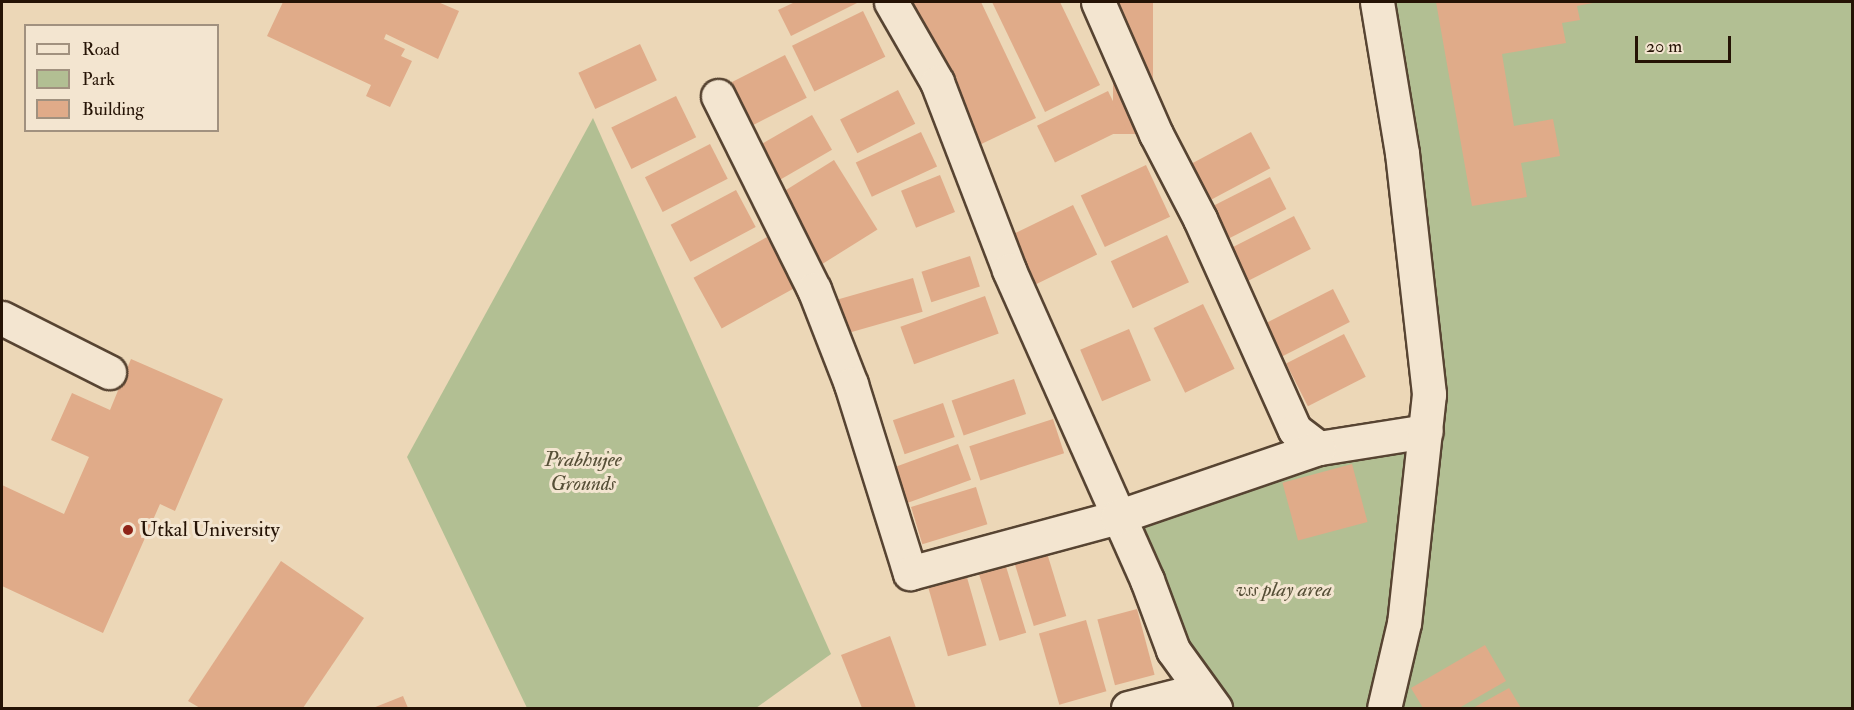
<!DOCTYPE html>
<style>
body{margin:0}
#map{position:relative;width:1854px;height:710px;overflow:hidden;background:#ecd7b7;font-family:"IM FELL Double Pica",serif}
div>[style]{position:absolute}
.green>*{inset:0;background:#b2bf93}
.building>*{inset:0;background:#e0ab89;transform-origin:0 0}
.roads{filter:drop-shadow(2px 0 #574432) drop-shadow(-2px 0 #574432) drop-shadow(0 2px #574432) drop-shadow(0 -2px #574432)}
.minor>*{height:33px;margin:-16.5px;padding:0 16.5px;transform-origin:16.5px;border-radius:16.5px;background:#f3e5d0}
.dots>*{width:16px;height:16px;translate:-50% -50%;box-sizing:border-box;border:3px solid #f3e5d0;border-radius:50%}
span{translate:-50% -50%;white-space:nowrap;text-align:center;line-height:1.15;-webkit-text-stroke:6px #f3e5d0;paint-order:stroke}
.park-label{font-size:21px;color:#564f37;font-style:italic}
.poi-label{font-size:21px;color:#251305}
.left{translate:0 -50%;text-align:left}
.frame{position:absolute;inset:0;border:3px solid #251305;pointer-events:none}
.legend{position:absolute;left:24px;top:24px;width:195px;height:108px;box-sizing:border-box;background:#f3e5d0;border:2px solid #a1917f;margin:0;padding:8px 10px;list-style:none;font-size:18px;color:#251305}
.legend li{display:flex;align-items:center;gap:12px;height:30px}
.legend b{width:30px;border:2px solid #a1917f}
.scale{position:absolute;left:1635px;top:36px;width:96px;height:27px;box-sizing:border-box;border:3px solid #251305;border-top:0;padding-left:8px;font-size:18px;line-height:21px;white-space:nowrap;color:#251305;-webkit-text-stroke:4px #f3e5d0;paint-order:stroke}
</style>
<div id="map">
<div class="green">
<i style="clip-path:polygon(1384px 2px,1852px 2px,1852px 708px,1393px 708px,1430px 477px)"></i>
<i style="clip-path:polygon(593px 118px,831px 654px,756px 708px,527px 708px,407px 457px)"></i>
<i style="clip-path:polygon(1424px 434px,1380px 708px,1219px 708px,1123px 519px)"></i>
</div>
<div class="building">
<i style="clip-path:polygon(283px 2px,438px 2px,459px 11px,438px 59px,386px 34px,384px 39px,405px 49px,401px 56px,412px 61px,390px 107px,366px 96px,371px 85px,267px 36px)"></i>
<i style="clip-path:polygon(795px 2px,859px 2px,791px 36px,778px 10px)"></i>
<i style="clip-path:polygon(903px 2px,981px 2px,1036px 118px,973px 148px)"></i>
<i style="clip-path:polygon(992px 2px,1060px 2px,1100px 85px,1045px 112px)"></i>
<i style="left:1113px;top:2px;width:40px;height:132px"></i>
<i style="clip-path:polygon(1436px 2px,1598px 2px,1577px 6px,1580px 20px,1562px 23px,1566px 43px,1502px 54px,1514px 126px,1553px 119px,1560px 156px,1521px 163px,1527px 197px,1472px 206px)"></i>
<i style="left:863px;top:11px;width:51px;height:79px;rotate:64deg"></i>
<i style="left:640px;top:44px;width:40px;height:68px;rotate:65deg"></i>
<i style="left:785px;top:55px;width:48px;height:71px;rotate:63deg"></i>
<i style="left:898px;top:90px;width:38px;height:65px;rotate:63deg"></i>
<i style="left:1108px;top:91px;width:41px;height:79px;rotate:64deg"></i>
<i style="left:676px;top:96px;width:46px;height:72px;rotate:64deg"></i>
<i style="left:812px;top:115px;width:40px;height:68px;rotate:60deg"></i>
<i style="left:921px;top:132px;width:38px;height:72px;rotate:65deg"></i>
<i style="left:1251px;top:132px;width:41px;height:74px;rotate:62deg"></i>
<i style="left:710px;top:144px;width:39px;height:73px;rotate:63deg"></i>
<i style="left:834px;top:160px;width:82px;height:66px;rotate:58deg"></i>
<i style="left:1146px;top:165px;width:57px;height:72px;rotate:65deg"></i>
<i style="left:940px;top:175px;width:40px;height:42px;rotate:68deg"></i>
<i style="left:1270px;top:177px;width:36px;height:69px;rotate:63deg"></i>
<i style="left:736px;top:190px;width:42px;height:74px;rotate:62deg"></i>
<i style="left:1073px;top:205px;width:55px;height:68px;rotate:64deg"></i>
<i style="left:1294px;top:216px;width:37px;height:74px;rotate:63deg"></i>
<i style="left:1167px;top:235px;width:52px;height:62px;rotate:65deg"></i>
<i style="left:767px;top:237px;width:58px;height:84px;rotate:61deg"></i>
<i style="left:970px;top:256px;width:32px;height:51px;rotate:72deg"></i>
<i style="left:913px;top:278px;width:35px;height:82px;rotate:74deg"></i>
<i style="left:1333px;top:289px;width:37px;height:81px;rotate:63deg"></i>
<i style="left:985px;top:296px;width:40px;height:90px;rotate:70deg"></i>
<i style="left:1203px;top:304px;width:72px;height:55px;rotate:64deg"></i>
<i style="left:1129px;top:329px;width:56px;height:53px;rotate:67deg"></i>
<i style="left:1344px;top:334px;width:48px;height:65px;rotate:63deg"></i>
<i style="clip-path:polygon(131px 359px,223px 399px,175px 511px,160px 504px,103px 633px,2px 586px,2px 485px,64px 514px,89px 457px,51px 440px,72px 393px,110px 410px)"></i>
<i style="left:1014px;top:379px;width:37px;height:66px;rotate:71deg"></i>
<i style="left:943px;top:403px;width:36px;height:53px;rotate:71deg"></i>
<i style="left:1053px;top:419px;width:36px;height:88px;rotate:72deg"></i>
<i style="left:958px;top:444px;width:38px;height:70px;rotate:70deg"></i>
<i style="left:1352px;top:464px;width:60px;height:72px;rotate:75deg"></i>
<i style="left:976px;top:487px;width:39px;height:68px;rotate:73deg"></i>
<i style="left:1047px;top:553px;width:66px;height:34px;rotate:73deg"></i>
<i style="left:1004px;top:560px;width:76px;height:28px;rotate:73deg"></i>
<i style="clip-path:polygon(281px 561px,364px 618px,303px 708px,200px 708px,188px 701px)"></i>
<i style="left:966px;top:574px;width:74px;height:40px;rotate:74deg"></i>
<i style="left:1137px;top:609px;width:68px;height:41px;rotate:75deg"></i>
<i style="left:1086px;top:620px;width:74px;height:49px;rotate:74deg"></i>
<i style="clip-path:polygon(890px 636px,916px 708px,862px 708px,841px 655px)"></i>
<i style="clip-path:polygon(1485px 645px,1506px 681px,1459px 708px,1423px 708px,1411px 688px)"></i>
<i style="clip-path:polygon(1509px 688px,1521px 708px,1473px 708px)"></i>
<i style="clip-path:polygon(403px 696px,408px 708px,373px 708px)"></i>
</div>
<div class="roads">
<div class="minor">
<i style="left:891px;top:2px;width:92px;rotate:60.1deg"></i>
<i style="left:937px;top:82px;width:201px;rotate:69deg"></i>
<i style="left:1009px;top:270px;width:339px;rotate:66deg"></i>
<i style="left:1147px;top:580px;width:75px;rotate:69.6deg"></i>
<i style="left:1173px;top:650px;width:72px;rotate:54.1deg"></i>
<i style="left:1098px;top:2px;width:144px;rotate:66.3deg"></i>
<i style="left:1156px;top:134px;width:96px;rotate:62.6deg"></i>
<i style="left:1200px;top:219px;width:231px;rotate:65.8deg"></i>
<i style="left:1295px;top:430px;width:30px;rotate:37deg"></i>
<i style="left:1319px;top:448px;width:108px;rotate:-9deg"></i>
<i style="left:1377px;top:2px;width:153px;rotate:80.6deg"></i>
<i style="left:1402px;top:153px;width:243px;rotate:83.6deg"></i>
<i style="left:1429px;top:394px;width:230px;rotate:96.2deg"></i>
<i style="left:1404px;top:623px;width:87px;rotate:103.2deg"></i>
<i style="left:718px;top:96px;width:216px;rotate:63.6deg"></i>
<i style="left:814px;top:289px;width:102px;rotate:68.7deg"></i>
<i style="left:851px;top:384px;width:198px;rotate:72.7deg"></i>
<i style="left:910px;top:573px;width:214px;rotate:-15.1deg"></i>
<i style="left:1117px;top:517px;width:213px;rotate:-18.9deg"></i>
<i style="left:2px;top:318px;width:120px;rotate:26.8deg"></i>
<i style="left:1128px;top:708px;width:73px;rotate:-14.2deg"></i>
</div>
</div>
<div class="dots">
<i style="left:128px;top:530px;background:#8f2418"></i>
</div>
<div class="park-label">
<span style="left:583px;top:472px">Prabhujee<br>Grounds</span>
<span style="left:1284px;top:590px">vss play area</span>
</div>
<div class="poi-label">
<span class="left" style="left:140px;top:530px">Utkal University</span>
</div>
<div class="frame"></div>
<ul class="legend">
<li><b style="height:8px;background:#f3e5d0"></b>Road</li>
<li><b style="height:16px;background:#b2bf93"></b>Park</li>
<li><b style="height:16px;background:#e0ab89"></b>Building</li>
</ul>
<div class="scale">20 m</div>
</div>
